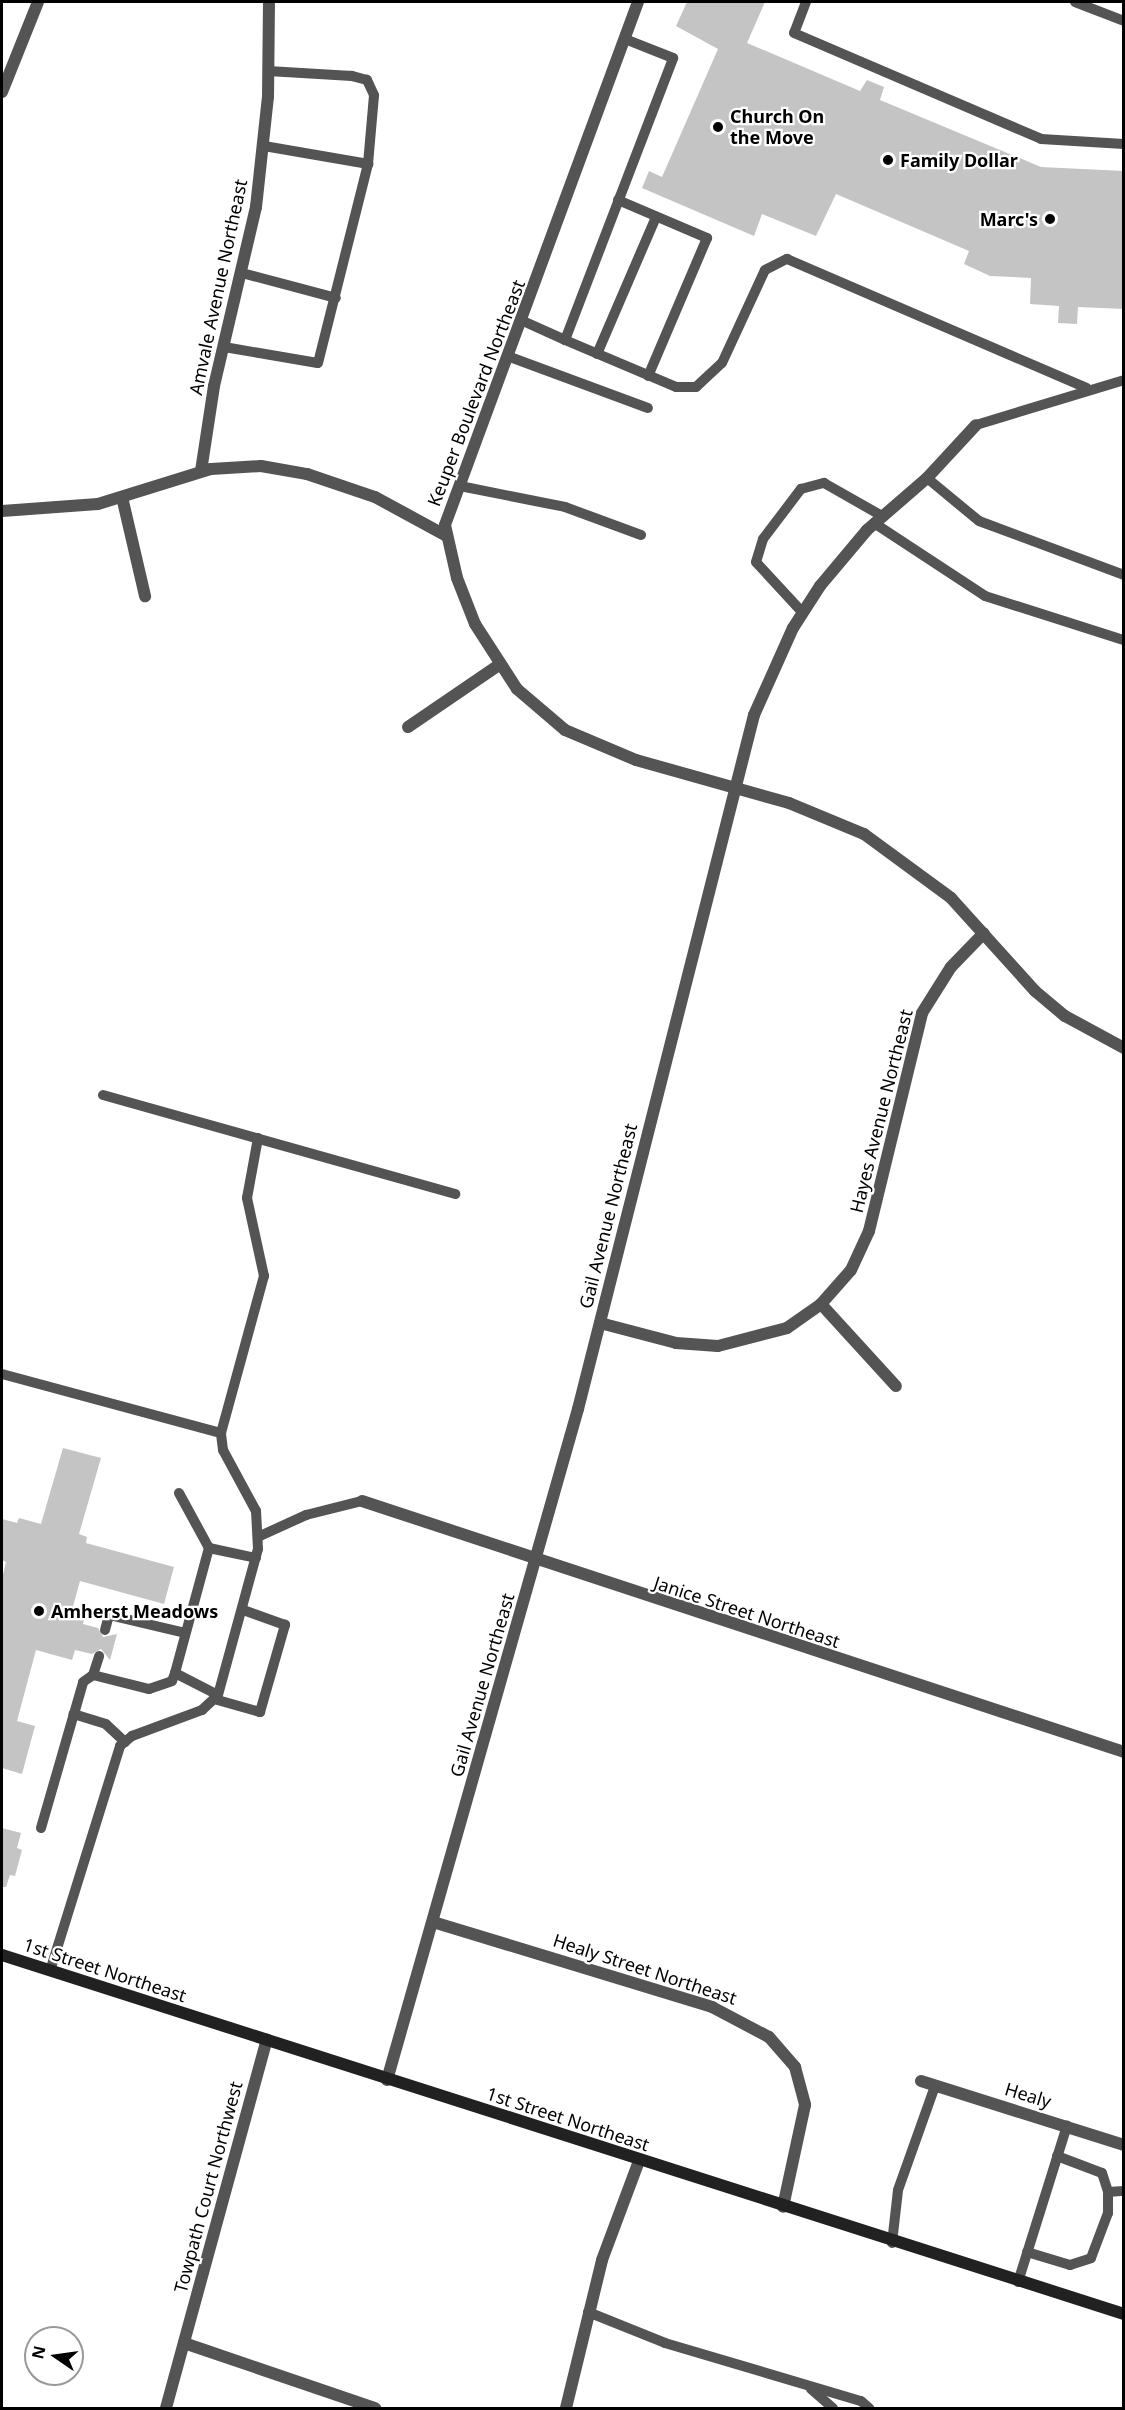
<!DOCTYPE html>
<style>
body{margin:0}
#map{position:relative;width:1125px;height:2410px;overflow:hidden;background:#fff;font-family:"Noto Sans",sans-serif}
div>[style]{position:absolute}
.building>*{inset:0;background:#c4c4c4}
.service>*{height:10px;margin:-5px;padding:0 5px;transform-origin:5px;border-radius:5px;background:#545454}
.minor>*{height:12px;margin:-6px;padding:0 6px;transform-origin:6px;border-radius:6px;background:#545454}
.secondary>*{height:12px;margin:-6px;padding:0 6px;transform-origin:6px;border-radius:6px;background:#212121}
.dots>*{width:16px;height:16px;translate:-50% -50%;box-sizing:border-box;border:3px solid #fff;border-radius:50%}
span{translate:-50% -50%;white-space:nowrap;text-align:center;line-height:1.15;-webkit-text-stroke:4.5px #fff;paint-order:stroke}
.poi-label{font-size:18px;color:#000;font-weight:700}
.left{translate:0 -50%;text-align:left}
.right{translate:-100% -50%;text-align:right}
.street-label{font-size:18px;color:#000}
.frame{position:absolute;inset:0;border:3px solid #000;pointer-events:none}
.north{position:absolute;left:24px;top:2326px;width:60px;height:60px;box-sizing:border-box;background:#fff;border:2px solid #999;border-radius:50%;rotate:283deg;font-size:16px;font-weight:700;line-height:24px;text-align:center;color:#000}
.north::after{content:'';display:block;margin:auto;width:21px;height:27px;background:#000;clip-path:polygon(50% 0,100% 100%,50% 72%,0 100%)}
</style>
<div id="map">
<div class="building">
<i style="clip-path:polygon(687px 2px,765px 2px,747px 43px,860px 91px,867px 80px,884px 87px,880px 100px,1041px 167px,1124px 171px,1124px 309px,1078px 307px,1077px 324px,1058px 323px,1059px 306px,1030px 304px,1031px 278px,990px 276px,964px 264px,969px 251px,836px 194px,816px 236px,762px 214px,754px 236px,642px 188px,649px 171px,662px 177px,718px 49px,676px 26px)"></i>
<i style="clip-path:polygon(63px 1448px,101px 1458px,79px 1534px,87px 1537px,86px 1543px,174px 1567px,164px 1604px,80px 1581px,72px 1610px,86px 1613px,83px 1624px,98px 1628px,103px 1637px,117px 1634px,110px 1660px,101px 1649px,92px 1654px,75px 1650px,72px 1660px,36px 1650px,17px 1721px,35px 1726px,22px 1774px,2px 1768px,2px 1579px,6px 1562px,2px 1560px,2px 1519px,17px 1523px,19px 1518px,41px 1524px)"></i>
<i style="clip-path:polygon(2px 1828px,21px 1833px,17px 1848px,22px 1850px,15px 1876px,10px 1875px,6px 1887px,2px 1887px)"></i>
</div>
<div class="service">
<i style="left:806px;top:2px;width:33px;rotate:111deg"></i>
<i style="left:794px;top:33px;width:269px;rotate:23.2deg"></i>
<i style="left:1041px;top:139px;width:83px;rotate:3.4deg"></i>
<i style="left:1075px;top:2px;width:53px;rotate:21.2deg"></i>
<i style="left:264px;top:146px;width:106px;rotate:9.8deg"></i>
<i style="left:368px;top:164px;width:69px;rotate:-85deg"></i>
<i style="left:374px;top:95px;width:17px;rotate:-115deg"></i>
<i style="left:367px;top:80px;width:16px;rotate:-165deg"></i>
<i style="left:352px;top:76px;width:84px;rotate:-176.6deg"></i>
<i style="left:618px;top:200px;width:97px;rotate:23.1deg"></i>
<i style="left:707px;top:238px;width:150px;rotate:113.1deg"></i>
<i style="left:242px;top:273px;width:97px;rotate:14.9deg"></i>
<i style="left:523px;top:321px;width:46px;rotate:24.3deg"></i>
<i style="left:565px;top:340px;width:302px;rotate:-69deg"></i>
<i style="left:673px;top:58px;width:52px;rotate:-158.4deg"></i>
<i style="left:565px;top:340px;width:121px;rotate:22.9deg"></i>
<i style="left:676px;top:387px;width:20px"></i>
<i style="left:696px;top:387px;width:35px;rotate:-43deg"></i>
<i style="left:722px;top:363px;width:102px;rotate:-65.2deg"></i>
<i style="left:765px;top:270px;width:25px;rotate:-27deg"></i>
<i style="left:787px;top:259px;width:326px;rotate:23.3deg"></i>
<i style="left:224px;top:347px;width:95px;rotate:9.7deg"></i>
<i style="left:318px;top:363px;width:205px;rotate:-75.9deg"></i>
<i style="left:597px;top:354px;width:149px;rotate:-66.7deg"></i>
<i style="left:510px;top:357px;width:147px;rotate:20.3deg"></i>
<i style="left:976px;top:425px;width:155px;rotate:-16.9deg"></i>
<i style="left:927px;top:478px;width:67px;rotate:39.6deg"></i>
<i style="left:979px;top:521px;width:155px;rotate:20.4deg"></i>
<i style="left:460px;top:486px;width:107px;rotate:11.3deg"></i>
<i style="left:565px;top:507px;width:81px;rotate:20.2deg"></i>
<i style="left:874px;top:523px;width:133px;rotate:33.3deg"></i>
<i style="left:985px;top:596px;width:146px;rotate:17.6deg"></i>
<i style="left:803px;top:613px;width:69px;rotate:-132.7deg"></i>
<i style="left:756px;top:562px;width:24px;rotate:-73deg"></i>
<i style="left:763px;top:539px;width:63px;rotate:-52.8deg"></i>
<i style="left:801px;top:489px;width:24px;rotate:-15deg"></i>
<i style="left:824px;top:483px;width:67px;rotate:29.6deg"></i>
<i style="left:103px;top:1095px;width:366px;rotate:15.7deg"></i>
<i style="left:2px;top:1374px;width:227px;rotate:15.1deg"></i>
<i style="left:179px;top:1493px;width:63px;rotate:61.4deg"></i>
<i style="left:260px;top:1536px;width:51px;rotate:-24.5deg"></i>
<i style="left:306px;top:1515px;width:58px;rotate:-14deg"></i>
<i style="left:105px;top:1630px;width:16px;rotate:-75deg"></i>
<i style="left:109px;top:1615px;width:78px;rotate:13.3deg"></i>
<i style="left:175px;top:1673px;width:130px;rotate:-74.8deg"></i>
<i style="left:209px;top:1548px;width:48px;rotate:12deg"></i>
<i style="left:93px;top:1675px;width:20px;rotate:-72deg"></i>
<i style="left:214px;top:1699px;width:48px;rotate:15.8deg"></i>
<i style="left:260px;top:1712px;width:91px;rotate:-74deg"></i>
<i style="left:285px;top:1625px;width:45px;rotate:-160.3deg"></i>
<i style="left:125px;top:1742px;width:26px;rotate:-137deg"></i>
<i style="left:106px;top:1724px;width:34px;rotate:-163deg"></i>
<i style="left:74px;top:1714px;width:33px;rotate:-74deg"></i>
<i style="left:83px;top:1682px;width:12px;rotate:-35deg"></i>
<i style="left:93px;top:1675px;width:58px;rotate:14deg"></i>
<i style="left:149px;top:1689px;width:24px;rotate:-19deg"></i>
<i style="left:172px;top:1681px;width:9px;rotate:-69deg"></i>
<i style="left:175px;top:1673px;width:48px;rotate:27.1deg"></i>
<i style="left:41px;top:1828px;width:119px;rotate:-73.9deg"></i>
<i style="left:50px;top:1971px;width:236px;rotate:-72.7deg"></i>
<i style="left:120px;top:1746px;width:16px;rotate:-40deg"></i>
<i style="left:132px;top:1736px;width:75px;rotate:-20.4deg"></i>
<i style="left:202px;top:1710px;width:22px;rotate:-43deg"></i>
<i style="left:218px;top:1695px;width:151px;rotate:-74.7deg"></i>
<i style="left:258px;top:1549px;width:38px;rotate:-93deg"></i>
<i style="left:256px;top:1511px;width:69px;rotate:-118.4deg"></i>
<i style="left:223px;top:1450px;width:17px;rotate:-97deg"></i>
<i style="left:221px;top:1433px;width:163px;rotate:-74.7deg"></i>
<i style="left:264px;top:1276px;width:80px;rotate:-102.3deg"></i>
<i style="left:247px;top:1198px;width:61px;rotate:-79.6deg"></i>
<i style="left:1057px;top:2156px;width:48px;rotate:20.7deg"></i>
<i style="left:1102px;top:2173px;width:20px;rotate:72deg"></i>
<i style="left:892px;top:2243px;width:53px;rotate:-83.5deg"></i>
<i style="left:898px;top:2190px;width:110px;rotate:-70.4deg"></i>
<i style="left:1027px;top:2252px;width:45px;rotate:16.8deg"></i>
<i style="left:1070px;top:2265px;width:22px;rotate:-18deg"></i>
<i style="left:1091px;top:2258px;width:48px;rotate:-69.3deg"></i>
<i style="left:1108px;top:2213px;width:21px;rotate:-90deg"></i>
<i style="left:1108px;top:2192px;width:16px;rotate:-4deg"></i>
<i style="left:1018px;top:2282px;width:164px;rotate:-72.6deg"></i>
<i style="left:588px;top:2312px;width:83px;rotate:21.9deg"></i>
<i style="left:665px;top:2343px;width:204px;rotate:16.5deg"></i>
<i style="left:861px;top:2401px;width:11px;rotate:41deg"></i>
<i style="left:811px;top:2389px;width:29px;rotate:41deg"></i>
</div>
<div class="minor">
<i style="left:638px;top:2px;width:557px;rotate:110.26deg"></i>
<i style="left:445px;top:525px;width:54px;rotate:77.2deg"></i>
<i style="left:457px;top:578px;width:49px;rotate:68.6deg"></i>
<i style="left:475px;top:624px;width:77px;rotate:57.1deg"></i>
<i style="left:517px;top:689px;width:63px;rotate:40.5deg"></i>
<i style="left:565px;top:730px;width:77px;rotate:22.9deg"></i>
<i style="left:636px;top:760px;width:159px;rotate:15.7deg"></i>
<i style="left:789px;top:803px;width:81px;rotate:22.5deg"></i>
<i style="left:864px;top:834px;width:108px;rotate:36.3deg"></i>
<i style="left:951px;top:898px;width:125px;rotate:47.9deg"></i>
<i style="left:1035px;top:991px;width:39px;rotate:40deg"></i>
<i style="left:1065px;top:1016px;width:67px;rotate:28.5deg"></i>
<i style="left:2px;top:92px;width:97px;rotate:-68.2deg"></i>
<i style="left:201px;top:471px;width:86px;rotate:-81.3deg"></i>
<i style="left:214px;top:386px;width:184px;rotate:-76.8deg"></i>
<i style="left:256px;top:207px;width:111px;rotate:-83.8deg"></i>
<i style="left:268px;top:97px;width:95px;rotate:-89.4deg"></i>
<i style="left:122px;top:497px;width:102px;rotate:76.9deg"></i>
<i style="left:2px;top:511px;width:96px;rotate:-4.2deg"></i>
<i style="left:98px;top:504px;width:118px;rotate:-17.2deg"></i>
<i style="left:211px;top:469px;width:50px;rotate:-3.4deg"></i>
<i style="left:261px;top:466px;width:47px;rotate:9.9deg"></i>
<i style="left:307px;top:474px;width:72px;rotate:18.7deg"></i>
<i style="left:375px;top:497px;width:80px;rotate:28.5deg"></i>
<i style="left:408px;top:727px;width:110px;rotate:-34.3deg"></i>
<i style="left:821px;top:1304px;width:111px;rotate:47.6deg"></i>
<i style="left:600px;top:1323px;width:79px;rotate:14.7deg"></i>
<i style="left:676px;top:1343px;width:42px;rotate:4.1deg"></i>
<i style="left:718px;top:1346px;width:71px;rotate:-14.6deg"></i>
<i style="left:787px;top:1328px;width:42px;rotate:-35.2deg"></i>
<i style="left:821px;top:1304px;width:45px;rotate:-48.6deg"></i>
<i style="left:851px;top:1270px;width:43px;rotate:-65.2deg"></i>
<i style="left:869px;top:1231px;width:224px;rotate:-76.3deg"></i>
<i style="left:922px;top:1013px;width:54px;rotate:-57.8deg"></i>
<i style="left:951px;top:967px;width:47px;rotate:-45.9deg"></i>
<i style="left:362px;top:1501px;width:802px;rotate:18.23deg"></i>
<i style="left:433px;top:1922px;width:292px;rotate:16.9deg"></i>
<i style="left:712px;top:2007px;width:64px;rotate:27.8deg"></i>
<i style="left:769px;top:2037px;width:40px;rotate:49deg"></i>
<i style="left:795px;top:2067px;width:39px;rotate:75deg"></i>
<i style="left:805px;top:2105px;width:104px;rotate:102.2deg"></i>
<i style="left:387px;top:2080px;width:698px;rotate:-74.11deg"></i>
<i style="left:578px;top:1409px;width:716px;rotate:-75.77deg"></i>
<i style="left:754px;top:715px;width:95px;rotate:-65.9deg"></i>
<i style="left:793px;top:628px;width:50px;rotate:-57.3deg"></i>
<i style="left:820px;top:586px;width:73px;rotate:-50deg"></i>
<i style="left:867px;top:530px;width:79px;rotate:-40.9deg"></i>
<i style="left:927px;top:478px;width:72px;rotate:-47.2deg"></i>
<i style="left:921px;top:2081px;width:213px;rotate:17.5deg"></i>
<i style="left:184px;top:2343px;width:202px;rotate:18.8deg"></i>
<i style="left:166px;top:2408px;width:382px;rotate:-74.7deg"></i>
<i style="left:566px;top:2408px;width:152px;rotate:-76.3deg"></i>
<i style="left:602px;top:2260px;width:106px;rotate:-69.5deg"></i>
</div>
<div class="secondary">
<i style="left:2px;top:1955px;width:1178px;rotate:17.74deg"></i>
</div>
<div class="dots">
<i style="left:718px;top:127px;background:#000"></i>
<i style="left:888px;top:160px;background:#000"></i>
<i style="left:1050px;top:219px;background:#000"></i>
<i style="left:39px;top:1611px;background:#000"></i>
</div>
<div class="poi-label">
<span class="left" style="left:730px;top:127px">Church On<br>the Move</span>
<span class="left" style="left:900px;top:160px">Family Dollar</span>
<span class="right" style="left:1038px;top:219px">Marc's</span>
<span class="left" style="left:51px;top:1611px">Amherst Meadows</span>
</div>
<div class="street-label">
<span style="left:218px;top:287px;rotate:-78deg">Amvale Avenue Northeast</span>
<span style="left:476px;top:393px;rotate:-69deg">Keuper Boulevard Northeast</span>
<span style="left:881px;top:1111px;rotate:-76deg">Hayes Avenue Northeast</span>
<span style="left:608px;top:1216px;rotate:-76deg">Gail Avenue Northeast</span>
<span style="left:747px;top:1612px;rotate:18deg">Janice Street Northeast</span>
<span style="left:482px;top:1685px;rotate:-74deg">Gail Avenue Northeast</span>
<span style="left:645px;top:1969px;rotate:18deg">Healy Street Northeast</span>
<span style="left:105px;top:1970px;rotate:18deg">1st Street Northeast</span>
<span style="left:1028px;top:2095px;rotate:17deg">Healy</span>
<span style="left:568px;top:2119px;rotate:18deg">1st Street Northeast</span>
<span style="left:208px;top:2187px;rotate:-75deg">Towpath Court Northwest</span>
</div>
<div class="frame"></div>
<div class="north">N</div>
</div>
